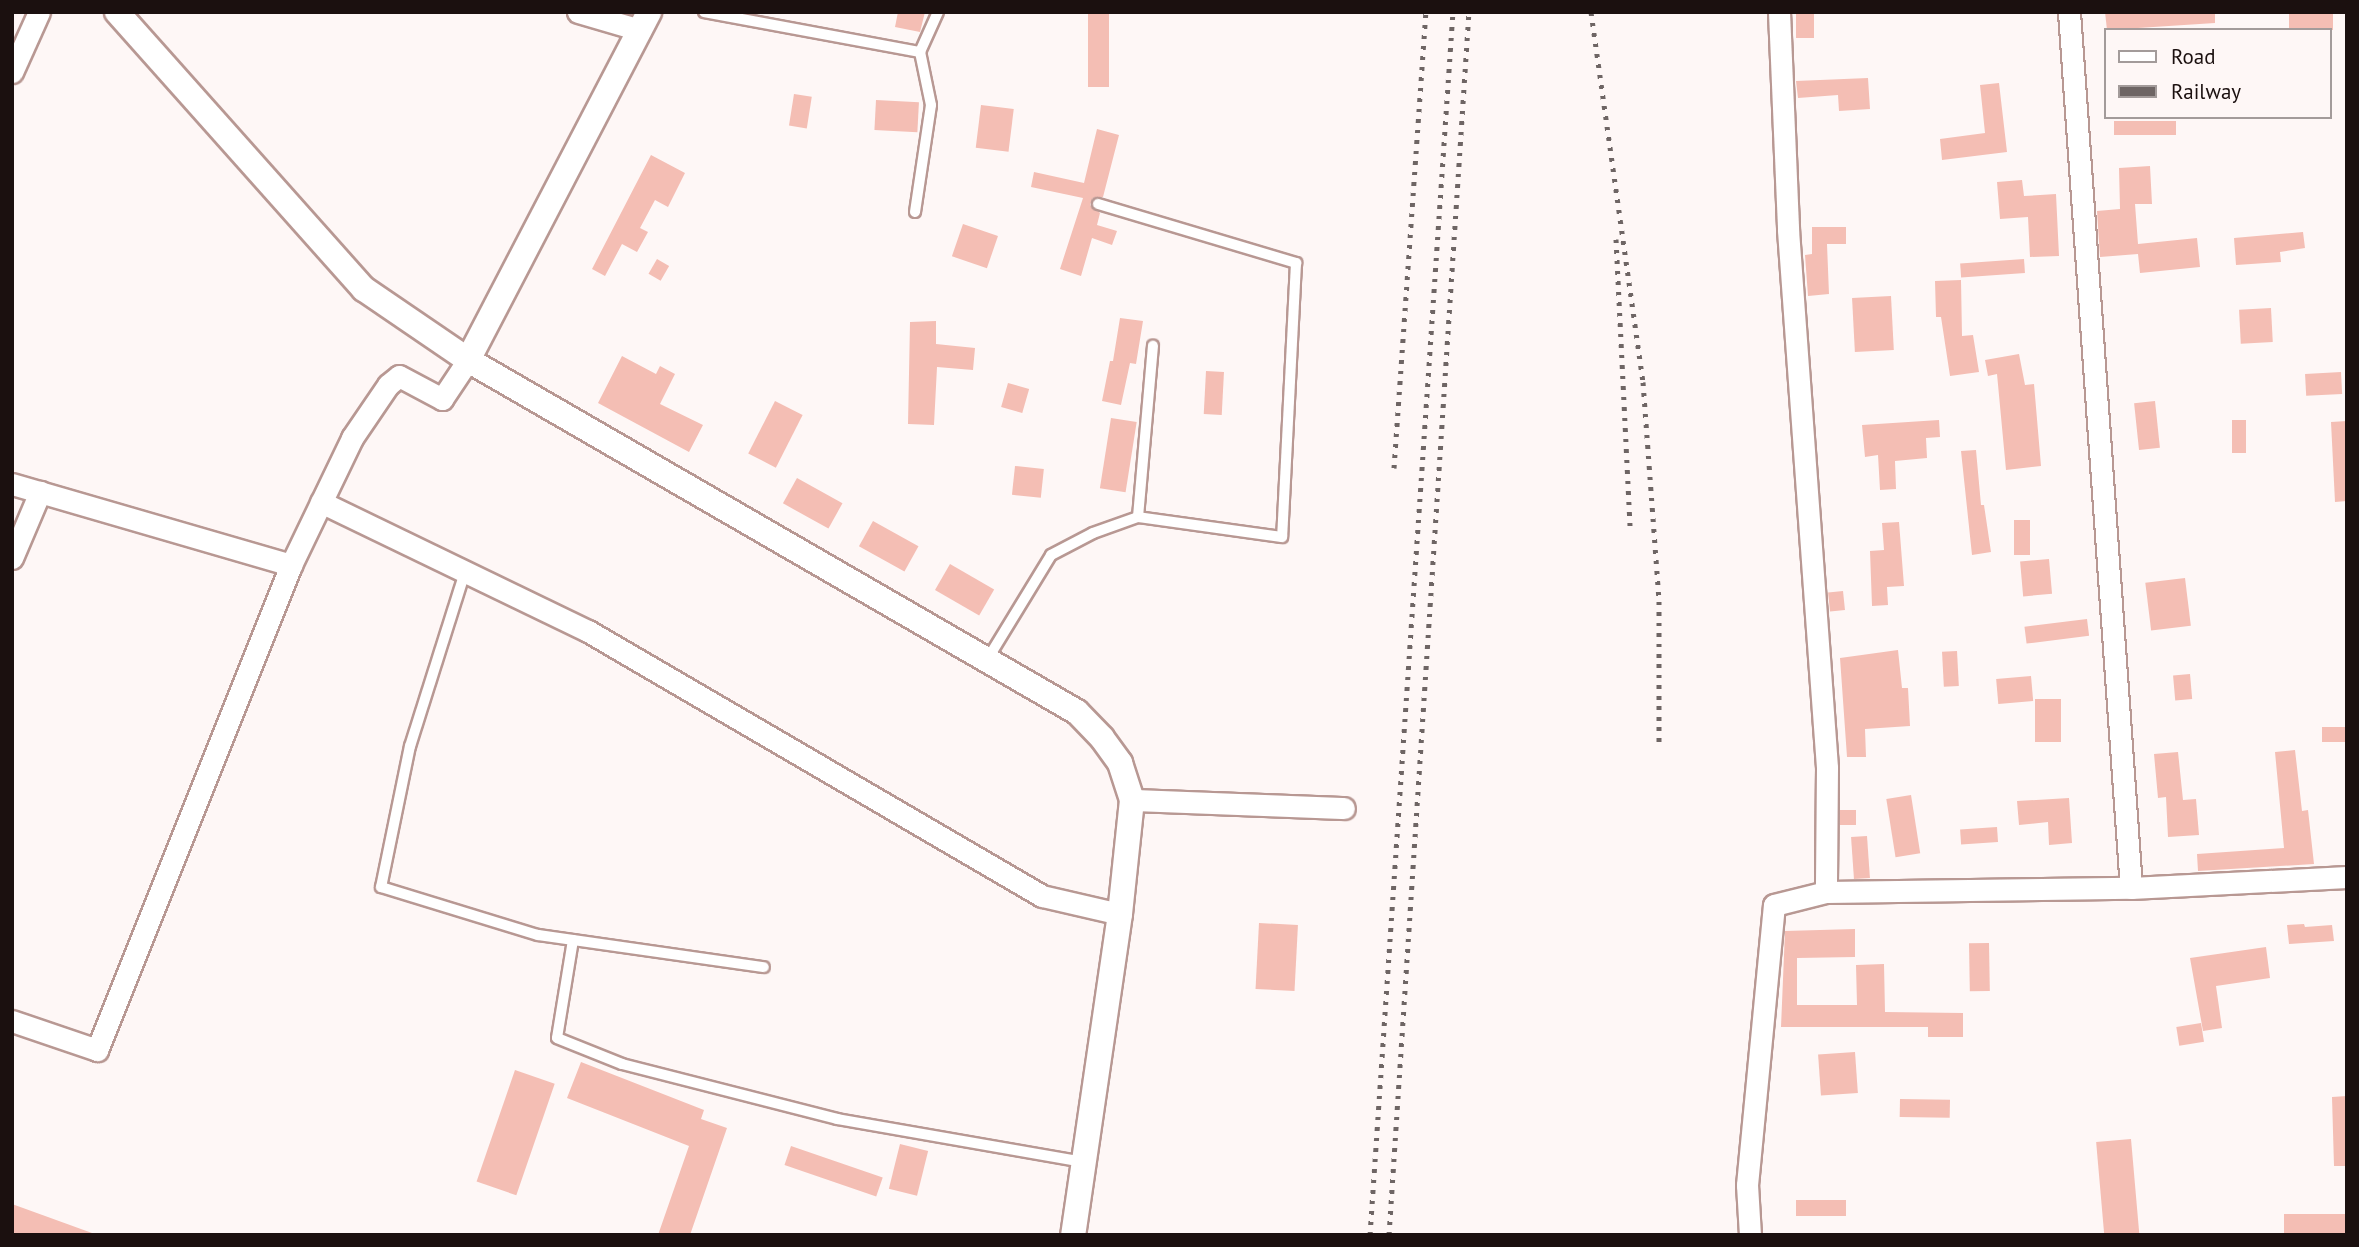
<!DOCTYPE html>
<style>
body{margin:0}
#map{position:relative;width:2359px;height:1247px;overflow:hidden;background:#fef7f6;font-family:"PT Sans",sans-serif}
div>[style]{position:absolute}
.building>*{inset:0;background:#f4beb4;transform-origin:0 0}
.roads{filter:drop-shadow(2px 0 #b89893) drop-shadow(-2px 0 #b89893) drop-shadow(0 2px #b89893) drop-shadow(0 -2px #b89893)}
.service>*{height:10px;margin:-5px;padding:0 5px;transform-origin:5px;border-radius:5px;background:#fff}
.minor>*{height:21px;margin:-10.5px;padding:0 10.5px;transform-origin:10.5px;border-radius:10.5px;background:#fff}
.tertiary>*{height:24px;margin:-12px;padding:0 12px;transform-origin:12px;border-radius:12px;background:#fff}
.rail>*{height:5px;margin-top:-2.5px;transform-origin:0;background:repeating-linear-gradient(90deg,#6e6564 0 3.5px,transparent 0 10.5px)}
span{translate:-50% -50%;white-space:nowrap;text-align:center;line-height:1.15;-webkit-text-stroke:5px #fef7f6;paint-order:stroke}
.frame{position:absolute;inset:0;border:14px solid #1b100f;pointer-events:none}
.legend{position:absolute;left:2104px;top:28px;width:228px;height:91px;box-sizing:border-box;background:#fef7f6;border:2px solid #a39b9a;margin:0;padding:9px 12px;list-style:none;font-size:21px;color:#1b100f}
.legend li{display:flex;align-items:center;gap:14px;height:35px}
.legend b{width:35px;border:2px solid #a39b9a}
</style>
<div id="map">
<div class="building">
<i style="clip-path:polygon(898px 12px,925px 12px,920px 32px,895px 27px)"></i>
<i style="left:1088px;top:12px;width:21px;height:75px"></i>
<i style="left:1796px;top:12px;width:18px;height:26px"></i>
<i style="clip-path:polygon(2105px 12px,2215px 12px,2215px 23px,2107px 30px)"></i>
<i style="left:2289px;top:12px;width:44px;height:18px"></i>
<i style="clip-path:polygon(1868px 78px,1870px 109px,1839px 111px,1838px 95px,1798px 98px,1796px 81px)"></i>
<i style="clip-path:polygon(1999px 83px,2007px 152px,1942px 160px,1940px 139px,1985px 133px,1980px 85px)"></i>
<i style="left:794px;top:94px;width:18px;height:32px;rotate:9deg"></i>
<i style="left:876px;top:100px;width:43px;height:30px;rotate:3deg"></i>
<i style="left:981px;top:105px;width:33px;height:43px;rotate:7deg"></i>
<i style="left:2176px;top:121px;width:14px;height:62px;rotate:90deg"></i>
<i style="clip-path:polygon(1097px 129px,1119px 135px,1103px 197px,1093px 198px,1090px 205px,1100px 213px,1097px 225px,1117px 231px,1112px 245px,1092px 238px,1081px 276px,1060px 269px,1083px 198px,1031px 187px,1034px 172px,1084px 183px)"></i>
<i style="clip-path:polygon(651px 155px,685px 173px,668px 207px,655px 200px,640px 228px,648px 232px,637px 252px,622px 244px,605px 276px,592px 269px)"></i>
<i style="clip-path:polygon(2150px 166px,2152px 204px,2135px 204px,2138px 244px,2197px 238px,2200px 267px,2140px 273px,2138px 254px,2100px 257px,2097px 211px,2120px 209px,2119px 168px)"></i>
<i style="clip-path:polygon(2022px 180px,2024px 196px,2056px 194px,2059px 256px,2030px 257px,2028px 217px,2000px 219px,1997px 182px)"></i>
<i style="left:963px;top:224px;width:37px;height:34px;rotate:19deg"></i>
<i style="clip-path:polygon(1812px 227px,1846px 227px,1846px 244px,1827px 244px,1829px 294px,1808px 296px,1805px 255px,1812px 254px)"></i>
<i style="clip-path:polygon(2303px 232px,2305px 248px,2280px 252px,2281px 262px,2236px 265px,2234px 238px)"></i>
<i style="left:657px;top:259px;width:14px;height:17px;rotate:30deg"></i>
<i style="left:2024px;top:259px;width:14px;height:64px;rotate:86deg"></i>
<i style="clip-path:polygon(1961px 280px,1962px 336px,1973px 335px,1979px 372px,1950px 376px,1941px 317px,1936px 317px,1935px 281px)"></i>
<i style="left:1891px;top:296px;width:54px;height:39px;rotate:87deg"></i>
<i style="left:2271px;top:308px;width:34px;height:32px;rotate:87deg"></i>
<i style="clip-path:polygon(1120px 318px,1143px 321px,1136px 364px,1130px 363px,1121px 405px,1102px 401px,1110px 361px,1113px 361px)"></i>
<i style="clip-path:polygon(936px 321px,936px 344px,975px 348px,973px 370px,937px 367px,934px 425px,908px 424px,910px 322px)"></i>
<i style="clip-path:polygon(2019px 354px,2025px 385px,2034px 384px,2041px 466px,2006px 470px,1997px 374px,1988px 376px,1985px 360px)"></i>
<i style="clip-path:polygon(622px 356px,656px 374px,660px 366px,675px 374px,660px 404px,703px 425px,689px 452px,598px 403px)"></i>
<i style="left:1206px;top:371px;width:18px;height:43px;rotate:3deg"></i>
<i style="left:2341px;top:372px;width:22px;height:36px;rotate:87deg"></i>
<i style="left:1008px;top:383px;width:22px;height:25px;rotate:16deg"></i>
<i style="left:775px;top:401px;width:31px;height:59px;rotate:27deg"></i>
<i style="left:2155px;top:401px;width:47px;height:21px;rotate:84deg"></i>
<i style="left:1111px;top:418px;width:26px;height:71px;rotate:9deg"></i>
<i style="clip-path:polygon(1939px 420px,1940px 437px,1926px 438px,1927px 458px,1895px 461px,1896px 489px,1880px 490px,1878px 455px,1865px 457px,1862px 425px)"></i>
<i style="left:2232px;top:420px;width:14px;height:33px"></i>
<i style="clip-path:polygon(2347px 421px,2347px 501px,2335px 502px,2331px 422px)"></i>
<i style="clip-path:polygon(1976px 450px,1981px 505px,1984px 505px,1991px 552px,1972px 555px,1961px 451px)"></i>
<i style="left:1015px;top:466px;width:29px;height:29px;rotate:6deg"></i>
<i style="left:797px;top:478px;width:52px;height:29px;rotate:29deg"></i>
<i style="left:2014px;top:520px;width:16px;height:35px"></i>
<i style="left:873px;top:521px;width:52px;height:29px;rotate:29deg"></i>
<i style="clip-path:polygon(1899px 522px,1904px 586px,1887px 587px,1888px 605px,1872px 606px,1870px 551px,1884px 550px,1882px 523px)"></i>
<i style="left:2049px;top:559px;width:35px;height:29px;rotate:85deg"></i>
<i style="left:950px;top:564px;width:51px;height:30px;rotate:30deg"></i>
<i style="left:2185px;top:578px;width:48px;height:40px;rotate:83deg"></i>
<i style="left:1843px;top:591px;width:19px;height:15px;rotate:84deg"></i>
<i style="left:2087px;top:619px;width:17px;height:63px;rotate:83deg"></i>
<i style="clip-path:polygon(1898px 650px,1902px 688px,1908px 688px,1910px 726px,1865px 729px,1866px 757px,1847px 757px,1840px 658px)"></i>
<i style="left:1957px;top:651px;width:35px;height:15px;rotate:87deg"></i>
<i style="left:2190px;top:674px;width:25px;height:17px;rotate:85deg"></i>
<i style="left:2031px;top:676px;width:25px;height:35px;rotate:85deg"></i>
<i style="left:2035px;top:699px;width:26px;height:43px"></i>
<i style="left:2347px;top:727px;width:15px;height:25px;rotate:90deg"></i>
<i style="clip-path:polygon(2295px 750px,2302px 811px,2308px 810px,2314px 864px,2198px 871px,2197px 854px,2284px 848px,2275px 752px)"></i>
<i style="clip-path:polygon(2178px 752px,2183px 800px,2196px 799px,2199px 835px,2168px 837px,2166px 797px,2158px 798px,2154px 754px)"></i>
<i style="left:1911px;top:795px;width:59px;height:25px;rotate:81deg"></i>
<i style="clip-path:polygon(2069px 798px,2072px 843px,2049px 845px,2048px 822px,2019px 825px,2017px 801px)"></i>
<i style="left:1840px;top:810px;width:16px;height:15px"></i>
<i style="left:1997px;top:827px;width:15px;height:37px;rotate:86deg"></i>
<i style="left:1867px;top:836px;width:42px;height:16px;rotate:86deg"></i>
<i style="left:1259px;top:923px;width:39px;height:66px;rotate:3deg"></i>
<i style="clip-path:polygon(2304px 924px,2305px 927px,2332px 925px,2334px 941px,2289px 944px,2287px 925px)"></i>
<i style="clip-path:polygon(1855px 929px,1855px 957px,1797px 958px,1797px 1005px,1857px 1005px,1856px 965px,1884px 964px,1885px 1012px,1963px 1013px,1963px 1037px,1928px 1037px,1928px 1027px,1781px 1027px,1785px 931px)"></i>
<i style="left:1989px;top:943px;width:48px;height:20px;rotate:89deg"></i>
<i style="clip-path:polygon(2266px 947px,2270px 978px,2216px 986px,2222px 1028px,2203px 1031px,2190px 958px)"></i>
<i style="left:2201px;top:1023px;width:19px;height:25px;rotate:81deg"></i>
<i style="left:1855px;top:1052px;width:41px;height:37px;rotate:86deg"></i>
<i style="clip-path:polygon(581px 1062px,704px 1110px,701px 1119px,727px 1128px,690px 1235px,658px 1235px,689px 1146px,567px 1098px)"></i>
<i style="left:515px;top:1070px;width:42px;height:118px;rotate:19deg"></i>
<i style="clip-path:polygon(2347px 1096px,2347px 1166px,2334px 1166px,2332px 1097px)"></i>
<i style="left:1900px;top:1099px;width:50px;height:18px;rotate:1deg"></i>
<i style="left:2131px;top:1139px;width:96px;height:35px;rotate:85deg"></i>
<i style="left:900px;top:1144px;width:29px;height:46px;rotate:14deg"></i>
<i style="left:791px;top:1146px;width:97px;height:20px;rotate:19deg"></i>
<i style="left:1796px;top:1200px;width:50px;height:16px"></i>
<i style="clip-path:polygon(12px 1204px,92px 1233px,92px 1235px,12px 1235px)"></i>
<i style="left:2347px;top:1214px;width:19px;height:63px;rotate:90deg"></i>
</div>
<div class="roads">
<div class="service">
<i style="left:704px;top:12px;width:220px;rotate:10.5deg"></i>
<i style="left:920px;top:52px;width:44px;rotate:-65.8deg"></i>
<i style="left:1098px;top:204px;width:207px;rotate:16.6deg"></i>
<i style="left:1296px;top:263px;width:274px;rotate:92.9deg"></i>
<i style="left:1282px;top:537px;width:145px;rotate:-172.1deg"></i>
<i style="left:915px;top:212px;width:108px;rotate:-81.5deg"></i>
<i style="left:931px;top:105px;width:54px;rotate:-101.7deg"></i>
<i style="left:465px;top:572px;width:182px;rotate:107.5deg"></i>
<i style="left:410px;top:746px;width:144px;rotate:101.6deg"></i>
<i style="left:381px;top:887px;width:164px;rotate:17deg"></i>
<i style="left:538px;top:935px;width:228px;rotate:8.1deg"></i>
<i style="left:987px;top:660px;width:123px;rotate:-58.6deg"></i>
<i style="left:1051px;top:555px;width:47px;rotate:-27.6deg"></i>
<i style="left:1093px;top:533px;width:48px;rotate:-19.6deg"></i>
<i style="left:1138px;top:517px;width:172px;rotate:-85deg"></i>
<i style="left:573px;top:940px;width:99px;rotate:99.3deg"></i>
<i style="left:557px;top:1038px;width:70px;rotate:21.8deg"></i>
<i style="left:622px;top:1064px;width:222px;rotate:14.3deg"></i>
<i style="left:837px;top:1119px;width:251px;rotate:9.9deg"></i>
</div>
<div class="minor">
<i style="left:578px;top:12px;width:65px;rotate:16.2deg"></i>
<i style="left:1779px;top:12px;width:218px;rotate:87.6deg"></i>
<i style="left:1788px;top:230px;width:539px;rotate:85.85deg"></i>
<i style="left:1827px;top:768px;width:124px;rotate:90.5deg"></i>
<i style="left:2069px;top:12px;width:878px;rotate:85.95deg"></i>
<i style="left:12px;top:72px;width:66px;rotate:-65.8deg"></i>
<i style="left:12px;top:484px;width:291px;rotate:16.2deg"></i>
<i style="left:321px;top:502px;width:297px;rotate:25.8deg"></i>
<i style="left:588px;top:631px;width:526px;rotate:30.27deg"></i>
<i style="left:1042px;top:896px;width:80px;rotate:13deg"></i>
<i style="left:12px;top:558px;width:72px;rotate:-67deg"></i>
<i style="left:1132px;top:800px;width:212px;rotate:2.2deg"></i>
<i style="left:12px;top:1021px;width:90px;rotate:18.8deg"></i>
<i style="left:97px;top:1050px;width:522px;rotate:-68.2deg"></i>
<i style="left:291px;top:565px;width:141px;rotate:-64.3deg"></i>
<i style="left:352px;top:438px;width:64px;rotate:-55.8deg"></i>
<i style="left:388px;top:385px;width:14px;rotate:-39deg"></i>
<i style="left:399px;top:376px;width:49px;rotate:28.1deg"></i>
<i style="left:442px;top:399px;width:47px;rotate:-56.3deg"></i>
<i style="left:1750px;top:1235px;width:50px;rotate:-93.4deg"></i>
<i style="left:1747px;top:1185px;width:281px;rotate:-84.5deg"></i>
<i style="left:1774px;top:905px;width:54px;rotate:-14deg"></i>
<i style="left:1826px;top:892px;width:305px;rotate:-0.8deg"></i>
<i style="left:2131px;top:888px;width:216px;rotate:-2.9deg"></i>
</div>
<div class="tertiary">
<i style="left:117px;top:12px;width:371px;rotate:48.3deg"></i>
<i style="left:364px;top:289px;width:126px;rotate:34.3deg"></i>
<i style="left:468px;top:360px;width:703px;rotate:30.03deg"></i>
<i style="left:1077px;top:712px;width:36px;rotate:46deg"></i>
<i style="left:1102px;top:738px;width:31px;rotate:54deg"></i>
<i style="left:1120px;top:763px;width:39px;rotate:72deg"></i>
<i style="left:1132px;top:800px;width:115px;rotate:96deg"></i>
<i style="left:1120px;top:914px;width:324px;rotate:98.3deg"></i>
<i style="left:468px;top:360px;width:392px;rotate:-62.5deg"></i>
</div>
</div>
<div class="rail">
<i style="left:1591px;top:12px;width:374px;rotate:82deg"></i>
<i style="left:1643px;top:382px;width:220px;rotate:85.8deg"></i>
<i style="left:1659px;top:601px;width:141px;rotate:90deg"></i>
<i style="left:1616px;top:239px;width:288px;rotate:87.2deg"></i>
<i style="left:1394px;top:468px;width:457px;rotate:-86deg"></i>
<i style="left:1370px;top:1235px;width:1226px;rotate:-86.12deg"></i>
<i style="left:1389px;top:1235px;width:1226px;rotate:-86.26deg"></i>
</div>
<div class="frame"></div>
<ul class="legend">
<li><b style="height:9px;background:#fff"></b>Road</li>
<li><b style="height:9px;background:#6e6564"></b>Railway</li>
</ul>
</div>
